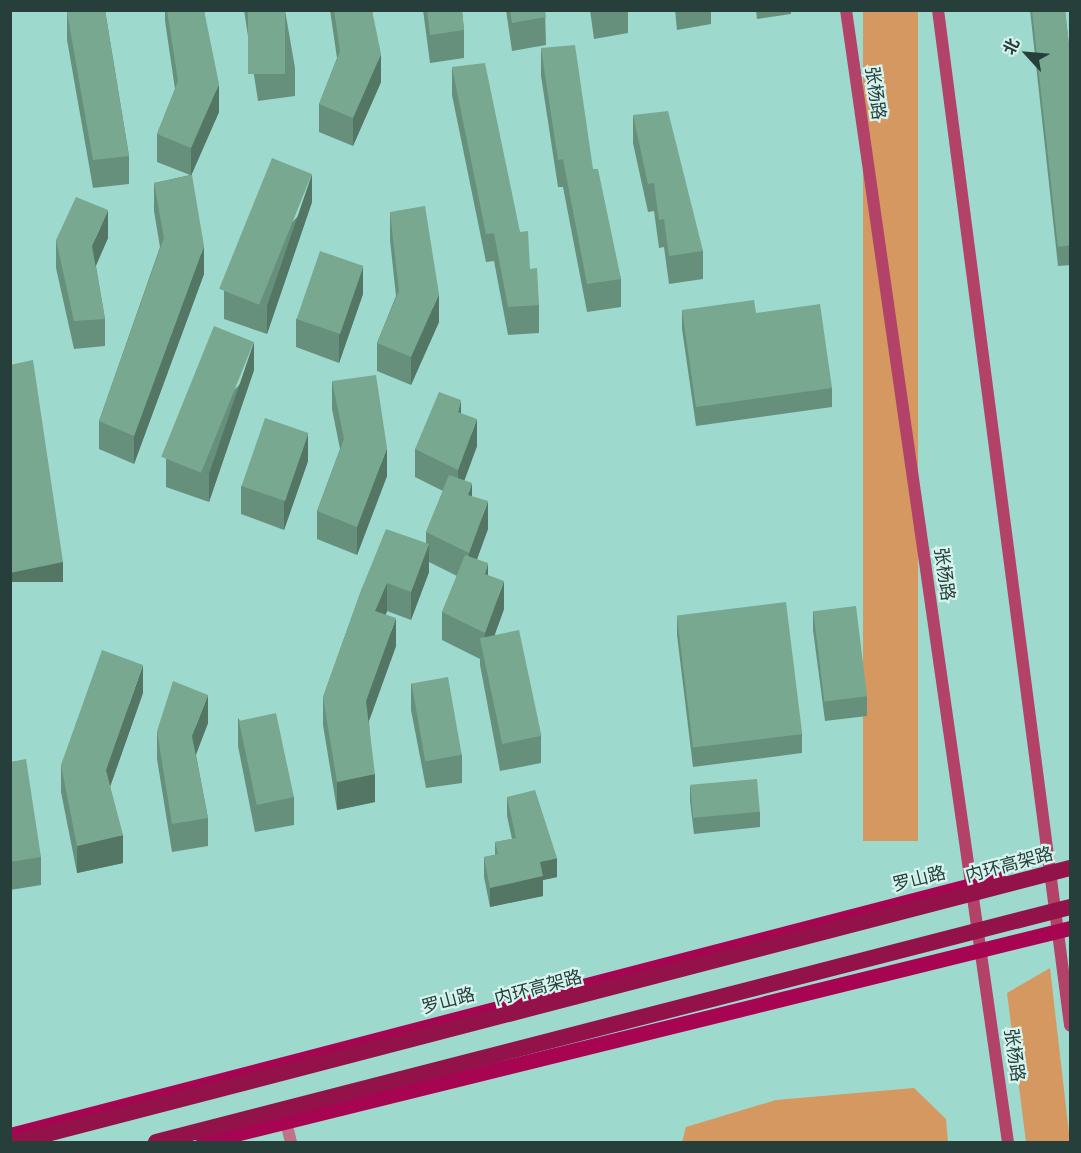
<!DOCTYPE html>
<meta charset="utf-8">
<style>
body{margin:0}
#map{position:relative;width:1081px;height:1153px;overflow:hidden;background:#9ed9ce;font-family:"Open Sans","Noto Sans SC",sans-serif}
div>[style]{position:absolute}
.green>*{inset:0;background:#d59860;transform-origin:0 0}
.minor>*{height:12px;margin:-6px;padding:0 6px;transform-origin:6px;border-radius:6px;background:#c07388}
.secondary>*{height:12px;margin:-6px;padding:0 6px;transform-origin:6px;border-radius:6px;background:#b34268}
.primary>*{height:15px;margin:-7.5px;padding:0 7.5px;transform-origin:7.5px;border-radius:7.5px;background:#a70552}
.trunk-bridge>*{height:16px;margin:-8px;padding:0 8px;transform-origin:8px;border-radius:8px;background:#93124a}
.wall>*{inset:0;background:#67907c}
.shaded-wall>*{inset:0;background:#547665;transform-origin:0 0}
.building>*{inset:0;background:#78a890;transform-origin:0 0}
span{translate:-50% -50%;white-space:nowrap;text-align:center;line-height:1.15;-webkit-text-stroke:4.5px #d6f3ed;paint-order:stroke}
.street-label{font-size:18px;color:#273f3b}
.frame{position:absolute;inset:0;border:12px solid #273f3b;pointer-events:none}
.north{position:absolute;left:997px;top:24px;width:60px;height:60px;-webkit-text-stroke:4px #d6f3ed;paint-order:stroke;rotate:296deg;font-size:16px;font-weight:700;line-height:24px;text-align:center;color:#273f3b}
.north::after{content:'';display:block;margin:auto;width:21px;height:27px;background:#273f3b;clip-path:polygon(50% 0,100% 100%,50% 72%,0 100%)}
</style>
<div id="map">
<div class="green">
<i style="left:863px;top:11px;width:55px;height:830px"></i>
<i style="clip-path:polygon(1050px 968px,1070px 1142px,1026px 1142px,1007px 993px)"></i>
<i style="clip-path:polygon(914px 1088px,946px 1119px,948px 1142px,682px 1142px,686px 1127px,776px 1100px)"></i>
</div>
<div class="minor">
<i style="left:286px;top:1122px;width:21px;rotate:76deg"></i>
</div>
<div class="secondary">
<i style="left:846px;top:10px;width:1144px;rotate:81.86deg"></i>
<i style="left:938px;top:10px;width:1024px;rotate:82.59deg"></i>
</div>
<div class="primary">
<i style="left:10px;top:1135px;width:1021px;rotate:-14.58deg"></i>
<i style="left:203px;top:1142px;width:893px;rotate:-13.87deg"></i>
</div>
<div class="trunk-bridge">
<i style="left:16px;top:1142px;width:1089px;rotate:-14.57deg"></i>
<i style="left:156px;top:1142px;width:944px;rotate:-14.42deg"></i>
</div>
<div class="wall">
<i style="clip-path:polygon(71px 10px,105px 10px,129px 156px,129px 184px,93px 188px,67px 40px,67px 12px,72px 11px)"></i>
<i style="clip-path:polygon(165px 10px,204px 10px,219px 112px,191px 175px,204px 274px,134px 464px,99px 449px,99px 421px,160px 247px,154px 211px,154px 183px,190px 175px,157px 162px,157px 134px,175px 89px,165px 21px)"></i>
<i style="clip-path:polygon(244px 10px,285px 10px,295px 68px,295px 96px,258px 101px)"></i>
<i style="clip-path:polygon(330px 10px,372px 10px,381px 82px,353px 146px,319px 132px,319px 104px,337px 58px)"></i>
<i style="clip-path:polygon(423px 10px,462px 10px,464px 30px,464px 58px,430px 63px)"></i>
<i style="clip-path:polygon(506px 10px,545px 10px,546px 45px,512px 51px)"></i>
<i style="clip-path:polygon(590px 10px,628px 10px,628px 33px,594px 39px)"></i>
<i style="clip-path:polygon(675px 10px,711px 10px,711px 24px,677px 30px)"></i>
<i style="clip-path:polygon(756px 10px,791px 10px,791px 14px,757px 19px)"></i>
<i style="clip-path:polygon(1030px 10px,1065px 10px,1071px 64px,1071px 265px,1058px 266px)"></i>
<i style="clip-path:polygon(541px 48px,593px 169px,621px 279px,621px 307px,587px 312px,563px 187px,558px 187px,541px 76px)"></i>
<i style="clip-path:polygon(452px 67px,520px 232px,539px 305px,539px 333px,508px 335px,494px 261px,486px 262px,452px 95px)"></i>
<i style="clip-path:polygon(633px 115px,703px 251px,703px 279px,669px 284px,664px 247px,659px 248px,654px 211px,648px 212px,633px 143px)"></i>
<i style="clip-path:polygon(312px 202px,267px 334px,224px 319px,224px 291px)"></i>
<i style="clip-path:polygon(390px 212px,439px 322px,411px 385px,377px 371px,377px 343px,396px 296px,390px 240px)"></i>
<i style="clip-path:polygon(108px 238px,96px 266px,105px 319px,105px 346px,74px 349px,56px 268px,56px 240px)"></i>
<i style="clip-path:polygon(363px 294px,339px 363px,296px 347px,296px 319px)"></i>
<i style="clip-path:polygon(682px 310px,756px 313px,832px 388px,832px 407px,696px 426px,682px 329px)"></i>
<i style="clip-path:polygon(254px 370px,209px 502px,166px 487px,166px 459px)"></i>
<i style="clip-path:polygon(332px 381px,387px 476px,357px 555px,317px 539px,317px 511px,340px 449px,332px 409px)"></i>
<i style="clip-path:polygon(461px 413px,477px 446px,464px 481px,488px 529px,477px 559px,488px 575px,504px 609px,495px 634px,541px 736px,541px 763px,500px 771px,480px 665px,480px 659px,442px 640px,442px 612px,457px 576px,429px 562px,429px 572px,411px 620px,387px 611px,386px 615px,396px 646px,369px 721px,375px 802px,337px 810px,323px 725px,323px 697px,362px 588px,426px 543px,426px 532px,443px 491px,415px 477px,415px 449px)"></i>
<i style="clip-path:polygon(308px 461px,284px 530px,241px 514px,241px 486px)"></i>
<i style="clip-path:polygon(813px 611px,867px 696px,867px 716px,825px 721px,813px 630px)"></i>
<i style="clip-path:polygon(677px 616px,802px 734px,802px 753px,693px 767px,677px 635px)"></i>
<i style="clip-path:polygon(411px 683px,462px 755px,462px 783px,426px 788px,411px 710px)"></i>
<i style="clip-path:polygon(143px 693px,110px 787px,123px 863px,77px 873px,61px 792px,61px 765px)"></i>
<i style="clip-path:polygon(238px 718px,294px 797px,294px 825px,255px 832px,238px 746px)"></i>
<i style="clip-path:polygon(208px 723px,196px 755px,208px 818px,208px 846px,172px 852px,157px 759px,157px 731px)"></i>
<i style="clip-path:polygon(10px 762px,41px 857px,41px 885px,10px 890px)"></i>
<i style="clip-path:polygon(690px 786px,760px 812px,760px 827px,694px 834px,690px 801px)"></i>
<i style="clip-path:polygon(507px 797px,557px 877px,543px 880px,543px 896px,490px 907px,484px 877px,484px 857px,495px 855px,495px 842px,512px 839px,507px 816px)"></i>
</div>
<div class="shaded-wall">
<i style="clip-path:polygon(381px 54px,381px 82px,353px 146px,353px 118px)"></i>
<i style="clip-path:polygon(219px 84px,219px 112px,191px 176px,191px 148px)"></i>
<i style="clip-path:polygon(312px 174px,312px 202px,267px 334px,267px 306px)"></i>
<i style="clip-path:polygon(108px 210px,108px 238px,92px 274px,92px 246px)"></i>
<i style="clip-path:polygon(204px 246px,204px 274px,134px 464px,134px 436px)"></i>
<i style="clip-path:polygon(363px 266px,363px 294px,339px 363px,339px 335px)"></i>
<i style="clip-path:polygon(439px 294px,439px 322px,411px 385px,411px 357px)"></i>
<i style="clip-path:polygon(254px 342px,254px 370px,209px 502px,209px 474px)"></i>
<i style="clip-path:polygon(461px 400px,461px 428px,458px 412px)"></i>
<i style="clip-path:polygon(477px 419px,477px 446px,458px 498px,458px 470px)"></i>
<i style="clip-path:polygon(308px 433px,308px 461px,284px 530px,284px 502px)"></i>
<i style="clip-path:polygon(387px 448px,387px 476px,357px 555px,357px 527px)"></i>
<i style="clip-path:polygon(472px 483px,472px 511px,468px 495px)"></i>
<i style="clip-path:polygon(488px 501px,488px 529px,469px 581px,469px 553px)"></i>
<i style="clip-path:polygon(429px 544px,429px 572px,411px 620px,411px 592px)"></i>
<i style="left:63px;top:562px;width:20px;height:54px;rotate:90deg"></i>
<i style="clip-path:polygon(488px 563px,488px 591px,485px 574px)"></i>
<i style="clip-path:polygon(504px 581px,504px 609px,485px 661px,485px 633px)"></i>
<i style="clip-path:polygon(387px 583px,387px 611px,375px 639px,375px 611px)"></i>
<i style="clip-path:polygon(396px 618px,396px 646px,366px 729px,366px 701px)"></i>
<i style="clip-path:polygon(143px 665px,143px 693px,106px 798px,106px 770px)"></i>
<i style="clip-path:polygon(208px 695px,208px 723px,192px 764px,192px 736px)"></i>
<i style="clip-path:polygon(375px 774px,375px 802px,337px 810px,337px 782px)"></i>
<i style="clip-path:polygon(123px 835px,123px 863px,77px 873px,77px 846px)"></i>
<i style="clip-path:polygon(557px 858px,557px 877px,543px 880px,543px 896px,490px 907px,490px 888px,540px 862px)"></i>
</div>
<div class="building">
<i style="clip-path:polygon(76px 10px,105px 10px,129px 156px,93px 160px,67px 12px)"></i>
<i style="clip-path:polygon(167px 10px,204px 10px,219px 84px,191px 148px,157px 134px,178px 81px)"></i>
<i style="left:248px;top:10px;width:37px;height:64px"></i>
<i style="clip-path:polygon(334px 10px,372px 10px,381px 54px,353px 118px,319px 104px,340px 51px)"></i>
<i style="clip-path:polygon(427px 10px,462px 10px,464px 30px,430px 35px)"></i>
<i style="clip-path:polygon(510px 10px,545px 10px,546px 17px,512px 23px)"></i>
<i style="clip-path:polygon(1032px 10px,1065px 10px,1071px 64px,1071px 245px,1058px 247px)"></i>
<i style="clip-path:polygon(575px 45px,593px 169px,598px 169px,621px 279px,587px 284px,563px 159px,558px 160px,541px 48px)"></i>
<i style="clip-path:polygon(485px 63px,520px 232px,528px 231px,530px 269px,537px 268px,539px 305px,508px 307px,494px 233px,486px 234px,452px 67px)"></i>
<i style="clip-path:polygon(668px 111px,703px 251px,669px 256px,664px 219px,659px 220px,654px 183px,648px 184px,633px 115px)"></i>
<i style="left:272px;top:158px;width:43px;height:141px;rotate:22deg"></i>
<i style="clip-path:polygon(192px 175px,204px 246px,134px 436px,99px 421px,164px 238px,154px 183px)"></i>
<i style="clip-path:polygon(76px 197px,108px 210px,92px 246px,105px 319px,74px 321px,56px 240px)"></i>
<i style="clip-path:polygon(425px 206px,439px 294px,411px 357px,377px 343px,399px 291px,390px 212px)"></i>
<i style="left:320px;top:251px;width:46px;height:72px;rotate:19deg"></i>
<i style="clip-path:polygon(754px 300px,756px 313px,820px 304px,832px 388px,696px 407px,682px 310px)"></i>
<i style="left:214px;top:326px;width:43px;height:141px;rotate:22deg"></i>
<i style="clip-path:polygon(33px 360px,63px 562px,10px 573px,10px 365px)"></i>
<i style="clip-path:polygon(376px 375px,387px 448px,357px 527px,317px 511px,344px 439px,332px 381px)"></i>
<i style="clip-path:polygon(439px 392px,461px 400px,458px 412px,477px 419px,458px 470px,415px 449px)"></i>
<i style="left:265px;top:418px;width:46px;height:72px;rotate:19deg"></i>
<i style="clip-path:polygon(449px 475px,472px 483px,468px 495px,488px 501px,469px 553px,426px 532px)"></i>
<i style="clip-path:polygon(386px 529px,429px 544px,411px 592px,387px 583px,375px 611px,396px 618px,366px 701px,375px 774px,337px 782px,323px 697px,362px 588px)"></i>
<i style="clip-path:polygon(465px 555px,488px 563px,485px 574px,504px 581px,485px 633px,442px 612px)"></i>
<i style="left:786px;top:602px;width:133px;height:110px;rotate:83deg"></i>
<i style="left:856px;top:606px;width:91px;height:43px;rotate:83deg"></i>
<i style="left:519px;top:630px;width:108px;height:40px;rotate:78deg"></i>
<i style="clip-path:polygon(102px 650px,143px 665px,106px 770px,123px 835px,77px 846px,61px 765px)"></i>
<i style="left:448px;top:677px;width:79px;height:37px;rotate:80deg"></i>
<i style="clip-path:polygon(173px 681px,208px 695px,192px 736px,208px 818px,172px 824px,157px 731px)"></i>
<i style="left:276px;top:713px;width:86px;height:38px;rotate:78deg"></i>
<i style="clip-path:polygon(26px 759px,41px 857px,10px 862px,10px 762px)"></i>
<i style="left:757px;top:779px;width:33px;height:67px;rotate:85deg"></i>
<i style="clip-path:polygon(535px 790px,557px 858px,540px 862px,543px 876px,490px 888px,484px 857px,498px 854px,495px 842px,516px 838px,507px 797px)"></i>
</div>
<div class="street-label">
<span style="left:876px;top:93px;rotate:82deg">张杨路</span>
<span style="left:945px;top:574px;rotate:82deg">张杨路</span>
<span style="left:1009px;top:864px;rotate:-15deg">内环高架路</span>
<span style="left:919px;top:878px;rotate:-14deg">罗山路</span>
<span style="left:538px;top:987px;rotate:-15deg">内环高架路</span>
<span style="left:448px;top:1000px;rotate:-15deg">罗山路</span>
<span style="left:1015px;top:1055px;rotate:82deg">张杨路</span>
</div>
<div class="frame"></div>
<div class="north">北</div>
</div>
